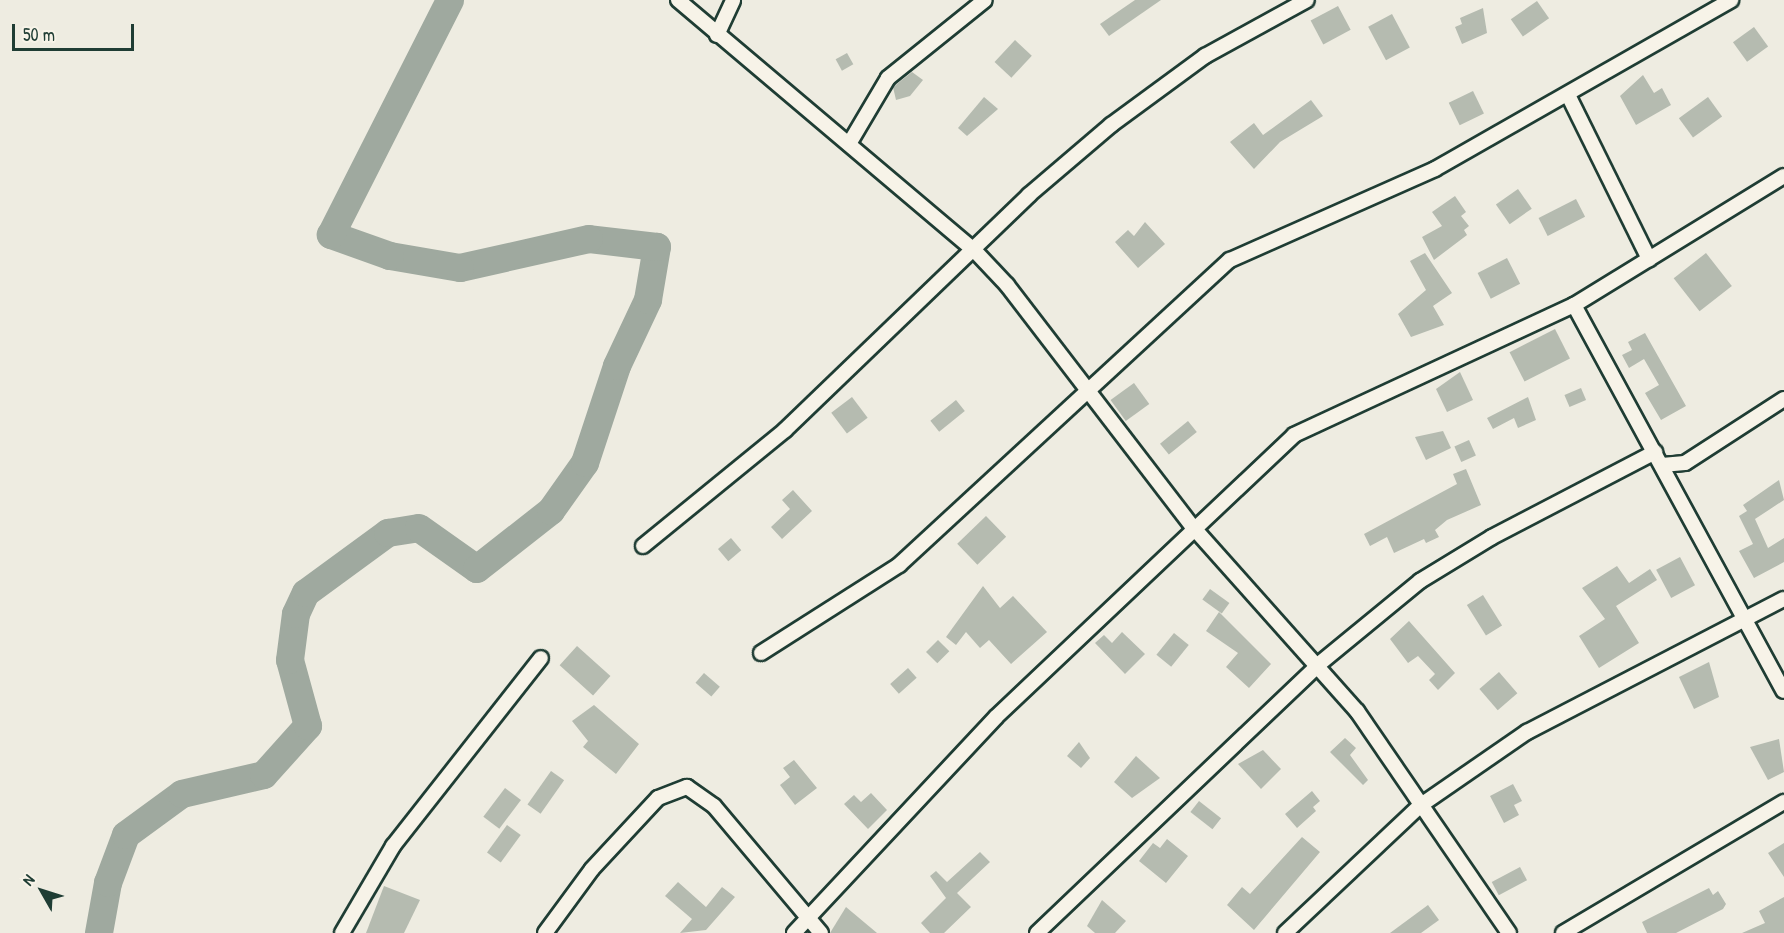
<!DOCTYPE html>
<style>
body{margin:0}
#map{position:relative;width:1784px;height:933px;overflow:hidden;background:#eeece1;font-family:"Patrick Hand",sans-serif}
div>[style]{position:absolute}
.river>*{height:28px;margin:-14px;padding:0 14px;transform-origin:14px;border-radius:14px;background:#9fa99f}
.building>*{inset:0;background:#b5bbb0;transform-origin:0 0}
.roads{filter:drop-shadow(2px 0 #1f3d34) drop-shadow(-2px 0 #1f3d34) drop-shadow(0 2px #1f3d34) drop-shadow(0 -2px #1f3d34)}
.street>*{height:14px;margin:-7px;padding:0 7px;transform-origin:7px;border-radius:7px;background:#f7f3e8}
span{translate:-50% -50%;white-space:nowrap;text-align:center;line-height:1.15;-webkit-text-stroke:5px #f7f3e8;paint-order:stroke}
.north{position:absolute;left:12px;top:861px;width:60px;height:60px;-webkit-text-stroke:4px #f7f3e8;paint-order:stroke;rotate:309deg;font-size:16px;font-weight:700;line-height:24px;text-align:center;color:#1f3d34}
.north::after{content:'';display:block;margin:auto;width:21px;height:27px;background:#1f3d34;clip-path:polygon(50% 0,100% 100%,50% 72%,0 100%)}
.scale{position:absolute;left:12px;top:24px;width:122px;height:27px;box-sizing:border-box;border:3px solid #1f3d34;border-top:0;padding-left:8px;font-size:18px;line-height:21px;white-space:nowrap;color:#1f3d34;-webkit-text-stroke:4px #f7f3e8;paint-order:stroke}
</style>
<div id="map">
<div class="river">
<i style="left:99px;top:933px;width:51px;rotate:-79.8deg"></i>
<i style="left:108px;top:883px;width:51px;rotate:-69.4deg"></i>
<i style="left:126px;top:835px;width:69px;rotate:-36.2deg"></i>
<i style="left:182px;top:794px;width:84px;rotate:-13deg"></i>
<i style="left:264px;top:775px;width:66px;rotate:-48.1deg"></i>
<i style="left:308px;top:726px;width:68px;rotate:-105.3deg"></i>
<i style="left:290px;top:660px;width:46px;rotate:-82.6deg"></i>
<i style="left:296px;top:614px;width:23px;rotate:-65deg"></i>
<i style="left:306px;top:593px;width:102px;rotate:-36.2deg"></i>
<i style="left:388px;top:533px;width:31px;rotate:-9deg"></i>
<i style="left:419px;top:528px;width:71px;rotate:35.3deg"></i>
<i style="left:477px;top:569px;width:94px;rotate:-38.1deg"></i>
<i style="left:551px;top:511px;width:59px;rotate:-54.7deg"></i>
<i style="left:585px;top:463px;width:102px;rotate:-71.7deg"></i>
<i style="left:617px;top:366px;width:73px;rotate:-64.8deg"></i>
<i style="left:648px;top:300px;width:54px;rotate:-80.4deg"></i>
<i style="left:657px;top:247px;width:68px;rotate:-173.3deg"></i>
<i style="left:589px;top:239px;width:132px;rotate:167.3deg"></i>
<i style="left:460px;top:268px;width:71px;rotate:-170.3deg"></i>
<i style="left:390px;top:256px;width:63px;rotate:-160.4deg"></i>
<i style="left:331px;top:235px;width:263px;rotate:-63.1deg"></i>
</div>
<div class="building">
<i style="clip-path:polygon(1135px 0,1161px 0,1109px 36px,1100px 24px)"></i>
<i style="left:1537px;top:1px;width:21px;height:32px;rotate:55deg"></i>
<i style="left:1338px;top:6px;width:27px;height:31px;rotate:62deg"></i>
<i style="clip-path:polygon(1483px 8px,1487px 33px,1462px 44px,1455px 27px,1462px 24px,1460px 18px)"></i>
<i style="left:1392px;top:14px;width:38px;height:27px;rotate:62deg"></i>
<i style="left:1754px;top:27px;width:24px;height:26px;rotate:54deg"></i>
<i style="left:1015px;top:40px;width:23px;height:30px;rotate:43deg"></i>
<i style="left:847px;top:53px;width:13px;height:13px;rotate:61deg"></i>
<i style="clip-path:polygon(912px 72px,923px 80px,910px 96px,896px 100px,893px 87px)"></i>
<i style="clip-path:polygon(1643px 75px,1654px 93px,1662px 88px,1671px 105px,1636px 125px,1620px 96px)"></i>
<i style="left:1473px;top:91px;width:25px;height:27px;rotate:64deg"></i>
<i style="clip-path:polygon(984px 97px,998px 109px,967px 136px,958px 128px)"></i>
<i style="left:1708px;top:97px;width:24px;height:36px;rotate:54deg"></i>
<i style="clip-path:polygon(1311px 100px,1323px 116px,1280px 142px,1254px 169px,1230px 142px,1254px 123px,1263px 135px)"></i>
<i style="left:1518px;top:189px;width:24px;height:27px;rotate:55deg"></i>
<i style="clip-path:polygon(1455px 196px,1466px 212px,1461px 216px,1469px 226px,1464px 230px,1467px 235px,1434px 260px,1422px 237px,1442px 226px,1432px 212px)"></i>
<i style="left:1576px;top:199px;width:20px;height:42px;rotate:63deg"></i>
<i style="clip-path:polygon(1145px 222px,1165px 244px,1138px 268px,1115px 242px,1128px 230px,1134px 236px)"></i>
<i style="clip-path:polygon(1425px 253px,1452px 293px,1433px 306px,1444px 325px,1411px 337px,1398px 314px,1426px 290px,1410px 261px)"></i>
<i style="left:1706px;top:253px;width:42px;height:41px;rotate:52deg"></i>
<i style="left:1507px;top:258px;width:29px;height:33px;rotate:63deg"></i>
<i style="left:1555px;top:329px;width:33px;height:51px;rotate:63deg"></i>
<i style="clip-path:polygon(1645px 333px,1686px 406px,1661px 420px,1645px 393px,1659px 385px,1644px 359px,1629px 368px,1622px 355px,1632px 350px,1628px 342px)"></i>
<i style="clip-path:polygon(1460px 372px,1473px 400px,1447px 412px,1436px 389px)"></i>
<i style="left:1134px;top:383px;width:26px;height:29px;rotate:54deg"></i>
<i style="left:1581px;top:388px;width:13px;height:18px;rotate:67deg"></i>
<i style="left:852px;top:397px;width:26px;height:26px;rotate:53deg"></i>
<i style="clip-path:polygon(1528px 397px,1536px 420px,1518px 428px,1514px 418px,1493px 429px,1487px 418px)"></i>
<i style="left:956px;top:400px;width:14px;height:33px;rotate:51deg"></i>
<i style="left:1188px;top:421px;width:14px;height:36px;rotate:51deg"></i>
<i style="clip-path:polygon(1443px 431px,1451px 448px,1426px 460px,1415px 437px)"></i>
<i style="left:1469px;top:440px;width:17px;height:16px;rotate:66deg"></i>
<i style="clip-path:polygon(1466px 469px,1481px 505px,1447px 520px,1435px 530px,1439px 537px,1426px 543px,1424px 539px,1394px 553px,1387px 537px,1370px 546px,1364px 534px,1457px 484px,1453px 474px)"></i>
<i style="clip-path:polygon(1779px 480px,1784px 500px,1755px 519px,1768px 548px,1784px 538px,1784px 562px,1754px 578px,1739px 551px,1753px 544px,1739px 516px,1747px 511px,1743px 505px)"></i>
<i style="clip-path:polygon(793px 490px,812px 511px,782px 539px,771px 527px,790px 509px,782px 500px)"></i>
<i style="left:986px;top:516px;width:29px;height:40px;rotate:46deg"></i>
<i style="left:731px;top:538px;width:16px;height:17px;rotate:50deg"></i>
<i style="left:1680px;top:557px;width:32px;height:27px;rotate:62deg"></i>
<i style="clip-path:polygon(1617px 566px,1629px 583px,1650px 569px,1657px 580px,1616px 606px,1639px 643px,1599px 668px,1579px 636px,1605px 619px,1582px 588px)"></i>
<i style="clip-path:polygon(983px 586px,1000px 608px,1013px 596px,1047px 632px,1011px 664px,989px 640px,980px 648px,966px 632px,956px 645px,946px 637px)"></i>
<i style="left:1210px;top:589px;width:24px;height:13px;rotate:36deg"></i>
<i style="left:1483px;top:595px;width:36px;height:19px;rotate:58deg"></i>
<i style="clip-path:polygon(1219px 612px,1271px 664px,1249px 688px,1226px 667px,1238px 653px,1206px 631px)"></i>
<i style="clip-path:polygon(1409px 621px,1455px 673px,1438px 690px,1429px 680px,1435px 674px,1418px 656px,1408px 663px,1390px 639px)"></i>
<i style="clip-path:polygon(1122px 632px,1145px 654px,1125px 674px,1095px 643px,1104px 635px,1112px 643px)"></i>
<i style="left:1174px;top:633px;width:19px;height:28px;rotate:39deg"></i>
<i style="left:938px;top:640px;width:16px;height:17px;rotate:45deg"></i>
<i style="left:577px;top:646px;width:45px;height:26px;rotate:42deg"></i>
<i style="clip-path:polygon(1709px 662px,1719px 697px,1694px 709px,1679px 677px)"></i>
<i style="left:908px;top:668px;width:13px;height:24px;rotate:48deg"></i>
<i style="left:1499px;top:672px;width:28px;height:26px;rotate:49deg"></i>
<i style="left:704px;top:673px;width:21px;height:13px;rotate:41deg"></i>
<i style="clip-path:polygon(594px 705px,639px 744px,616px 774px,583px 747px,588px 741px,572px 721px)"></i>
<i style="clip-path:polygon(1345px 738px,1356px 748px,1350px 755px,1368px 780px,1363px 785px,1330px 752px)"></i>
<i style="clip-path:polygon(1779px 739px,1784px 772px,1768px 780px,1750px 747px)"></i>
<i style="clip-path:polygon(1079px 742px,1090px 758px,1081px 768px,1067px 756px)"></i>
<i style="clip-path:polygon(1263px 750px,1281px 769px,1261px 789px,1238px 764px)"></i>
<i style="clip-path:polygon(1136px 756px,1160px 778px,1132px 798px,1114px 782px)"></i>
<i style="clip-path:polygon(794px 760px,817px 788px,795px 805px,780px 785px,790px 777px,783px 768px)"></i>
<i style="left:551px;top:771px;width:16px;height:41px;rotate:35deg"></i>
<i style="clip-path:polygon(1513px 784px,1522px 801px,1514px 805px,1519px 815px,1504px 823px,1490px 796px)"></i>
<i style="left:505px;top:788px;width:20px;height:36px;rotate:37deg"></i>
<i style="clip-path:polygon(1312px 791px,1320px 801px,1313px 807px,1316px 811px,1297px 828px,1285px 814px)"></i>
<i style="clip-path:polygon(871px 793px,887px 810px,868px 829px,844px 804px,854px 795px,861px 802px)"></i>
<i style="left:1199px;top:801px;width:28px;height:14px;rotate:38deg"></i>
<i style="left:507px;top:825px;width:17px;height:34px;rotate:36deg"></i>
<i style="clip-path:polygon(1302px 837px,1320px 852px,1254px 930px,1227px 905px,1242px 887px,1250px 894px)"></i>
<i style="clip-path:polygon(1167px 839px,1188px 856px,1166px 883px,1139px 861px,1153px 843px,1160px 848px)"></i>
<i style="clip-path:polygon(1784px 843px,1784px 877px,1768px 853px)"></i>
<i style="clip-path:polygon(980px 852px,990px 862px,957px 893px,971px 907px,944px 933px,930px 933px,921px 923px,946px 898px,930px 876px,936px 871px,947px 882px)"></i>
<i style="left:1520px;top:867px;width:15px;height:32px;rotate:62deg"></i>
<i style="clip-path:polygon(678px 882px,706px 907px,722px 887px,735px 897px,706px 930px,680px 933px,692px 919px,665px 896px)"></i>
<i style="clip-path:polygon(384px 886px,420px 900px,404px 933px,366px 933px)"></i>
<i style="clip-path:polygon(1709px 888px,1713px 895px,1718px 891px,1726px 904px,1723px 909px,1676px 933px,1647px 933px,1642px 922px)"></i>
<i style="clip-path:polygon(1784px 897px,1784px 933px,1742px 933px,1765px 923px,1759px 911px)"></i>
<i style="clip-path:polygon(1102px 900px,1126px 921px,1115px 933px,1095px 933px,1087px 926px)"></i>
<i style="clip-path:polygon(1428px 905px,1439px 920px,1421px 933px,1390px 933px)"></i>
<i style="clip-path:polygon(846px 907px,877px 933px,830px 933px)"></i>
</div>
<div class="roads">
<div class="street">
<i style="left:678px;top:0;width:387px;rotate:40.2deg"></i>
<i style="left:974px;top:250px;width:48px;rotate:46.7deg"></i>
<i style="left:1007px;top:285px;width:304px;rotate:52.5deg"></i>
<i style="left:1192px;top:526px;width:248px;rotate:48.3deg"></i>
<i style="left:1357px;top:711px;width:269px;rotate:55.6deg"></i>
<i style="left:717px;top:35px;width:38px;rotate:-65deg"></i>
<i style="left:1569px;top:97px;width:181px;rotate:63.7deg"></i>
<i style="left:849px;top:144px;width:77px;rotate:-59.4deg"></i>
<i style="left:888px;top:78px;width:124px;rotate:-38.8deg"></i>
<i style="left:1574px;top:305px;width:439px;rotate:61.5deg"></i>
<i style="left:1662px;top:465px;width:23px;rotate:-5deg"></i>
<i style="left:1685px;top:463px;width:118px;rotate:-32.9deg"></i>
<i style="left:643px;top:546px;width:183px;rotate:-39.2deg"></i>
<i style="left:785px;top:430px;width:339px;rotate:-43.9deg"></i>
<i style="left:1029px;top:195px;width:108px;rotate:-40.5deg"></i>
<i style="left:1111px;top:125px;width:117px;rotate:-36.3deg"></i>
<i style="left:1205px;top:56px;width:116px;rotate:-28.8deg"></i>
<i style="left:761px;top:653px;width:164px;rotate:-32.5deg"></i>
<i style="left:899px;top:565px;width:450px;rotate:-42.7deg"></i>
<i style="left:1230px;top:260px;width:224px;rotate:-23.9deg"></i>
<i style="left:1435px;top:169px;width:341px;rotate:-29.7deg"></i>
<i style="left:342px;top:933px;width:101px;rotate:-59.6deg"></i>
<i style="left:393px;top:846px;width:239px;rotate:-51.8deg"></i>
<i style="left:545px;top:933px;width:79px;rotate:-53.7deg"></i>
<i style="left:592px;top:869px;width:97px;rotate:-47.1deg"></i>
<i style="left:658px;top:798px;width:31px;rotate:-21deg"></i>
<i style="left:687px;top:787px;width:33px;rotate:35deg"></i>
<i style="left:714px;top:806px;width:166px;rotate:49.9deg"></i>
<i style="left:794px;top:933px;width:296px;rotate:-46.9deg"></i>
<i style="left:996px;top:717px;width:410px;rotate:-43.4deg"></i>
<i style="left:1294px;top:435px;width:309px;rotate:-24.9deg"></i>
<i style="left:1574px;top:305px;width:246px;rotate:-31.6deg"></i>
<i style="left:1037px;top:933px;width:390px;rotate:-43.6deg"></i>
<i style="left:1319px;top:664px;width:131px;rotate:-39.4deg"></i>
<i style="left:1420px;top:581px;width:84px;rotate:-31.4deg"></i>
<i style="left:1492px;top:537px;width:184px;rotate:-27.5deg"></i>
<i style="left:1285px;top:933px;width:187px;rotate:-43.3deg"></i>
<i style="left:1421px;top:805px;width:129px;rotate:-34.6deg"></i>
<i style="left:1527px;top:732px;width:289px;rotate:-27.4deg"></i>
<i style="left:1563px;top:933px;width:257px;rotate:-30.7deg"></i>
</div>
</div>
<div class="north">N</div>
<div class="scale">50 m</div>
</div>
